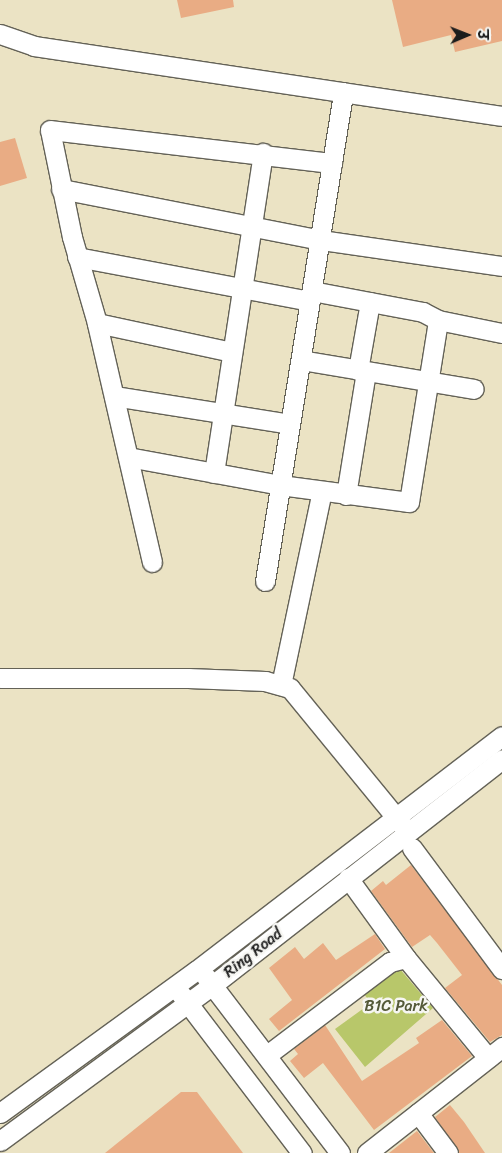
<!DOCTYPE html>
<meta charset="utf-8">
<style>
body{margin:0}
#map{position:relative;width:502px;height:1153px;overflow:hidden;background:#ebe3c4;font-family:Sriracha,"Playpen Sans Deva",sans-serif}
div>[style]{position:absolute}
.green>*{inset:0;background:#b8c76a}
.building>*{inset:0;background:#e9ac84}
.roads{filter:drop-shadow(1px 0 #646257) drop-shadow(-1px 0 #646257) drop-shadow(0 1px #646257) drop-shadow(0 -1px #646257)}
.minor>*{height:19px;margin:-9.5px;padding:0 9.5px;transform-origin:9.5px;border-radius:9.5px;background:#fff}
span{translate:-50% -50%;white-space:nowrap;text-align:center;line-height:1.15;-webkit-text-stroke:5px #f6f6f2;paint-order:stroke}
.street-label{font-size:16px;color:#1c1c1c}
.park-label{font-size:16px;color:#535837}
.north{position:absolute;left:442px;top:10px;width:50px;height:50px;-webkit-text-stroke:4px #f6f6f2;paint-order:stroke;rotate:89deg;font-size:14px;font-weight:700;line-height:20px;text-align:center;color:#1c1c1c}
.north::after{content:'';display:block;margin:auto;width:18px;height:22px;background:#1c1c1c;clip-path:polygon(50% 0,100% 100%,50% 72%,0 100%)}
</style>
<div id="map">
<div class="green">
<i style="clip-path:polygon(394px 962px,433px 1008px,365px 1067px,335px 1029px,371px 1003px,360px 989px)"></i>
</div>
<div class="building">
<i style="clip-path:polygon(177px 0,233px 0,234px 7px,181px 18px)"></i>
<i style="clip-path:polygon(392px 0,502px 0,502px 41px,455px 52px,451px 35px,403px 47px)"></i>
<i style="clip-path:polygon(15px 138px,27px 178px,0 186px,0 142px)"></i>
<i style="clip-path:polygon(411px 865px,502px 985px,502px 1035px,490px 1042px,445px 988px,462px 975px,437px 943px,430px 935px,412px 947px,371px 891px,383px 881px,386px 885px)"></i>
<i style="clip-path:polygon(375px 934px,385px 949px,279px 1031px,269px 1019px,292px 1000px,269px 968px,295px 947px,304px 959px,323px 943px,336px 960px)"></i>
<i style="clip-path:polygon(442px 1020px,472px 1056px,374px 1130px,323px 1063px,304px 1078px,290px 1061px,298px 1054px,294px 1049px,325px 1025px,362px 1081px,419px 1043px,416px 1038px)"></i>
<i style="clip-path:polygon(181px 1092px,197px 1092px,243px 1153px,105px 1153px)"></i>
<i style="clip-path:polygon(450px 1105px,464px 1122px,485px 1153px,459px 1153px,435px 1117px)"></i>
<i style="clip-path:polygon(417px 1131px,434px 1153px,389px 1153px)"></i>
</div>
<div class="roads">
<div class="minor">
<i style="left:0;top:34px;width:36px;rotate:19deg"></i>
<i style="left:34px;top:46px;width:473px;rotate:8.5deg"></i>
<i style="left:61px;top:189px;width:265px;rotate:11.1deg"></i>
<i style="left:321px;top:240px;width:183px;rotate:8.2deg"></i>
<i style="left:77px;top:257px;width:237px;rotate:10.7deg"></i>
<i style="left:438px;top:320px;width:65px;rotate:11.5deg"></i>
<i style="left:97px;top:323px;width:138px;rotate:12.1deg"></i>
<i style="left:301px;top:360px;width:175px;rotate:9.5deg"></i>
<i style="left:358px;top:370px;width:69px;rotate:-80deg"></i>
<i style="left:114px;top:396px;width:178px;rotate:9deg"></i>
<i style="left:128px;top:457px;width:155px;rotate:10.4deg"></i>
<i style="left:280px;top:485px;width:130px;rotate:7.5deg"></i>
<i style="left:409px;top:502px;width:184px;rotate:-80.9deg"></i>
<i style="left:438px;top:320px;width:17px;rotate:-152deg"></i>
<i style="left:423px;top:312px;width:113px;rotate:-169.3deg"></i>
<i style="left:214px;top:473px;width:324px;rotate:-81.3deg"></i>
<i style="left:346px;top:495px;width:125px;rotate:-80.8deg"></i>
<i style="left:152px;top:562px;width:245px;rotate:-103deg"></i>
<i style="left:97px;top:323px;width:90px;rotate:-106.2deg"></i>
<i style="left:72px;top:237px;width:109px;rotate:-101.6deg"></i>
<i style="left:50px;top:130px;width:284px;rotate:6.7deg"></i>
<i style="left:265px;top:581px;width:495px;rotate:-80.9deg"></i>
<i style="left:0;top:678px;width:188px"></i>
<i style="left:188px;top:678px;width:77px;rotate:2.2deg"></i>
<i style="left:265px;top:681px;width:26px;rotate:16deg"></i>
<i style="left:290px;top:688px;width:178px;rotate:50.7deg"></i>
<i style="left:281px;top:685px;width:198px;rotate:-78.1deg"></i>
<i style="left:412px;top:848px;width:151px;rotate:53.4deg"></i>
<i style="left:348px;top:878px;width:99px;rotate:54.1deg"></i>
<i style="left:206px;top:977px;width:221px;rotate:52.7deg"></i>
<i style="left:180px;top:993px;width:201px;rotate:52.7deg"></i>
<i style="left:267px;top:1055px;width:154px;rotate:-37.1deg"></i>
<i style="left:390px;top:962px;width:16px;rotate:-14deg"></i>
<i style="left:406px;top:958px;width:129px;rotate:50.6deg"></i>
<i style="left:0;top:1113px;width:243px;rotate:-36deg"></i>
<i style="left:197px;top:970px;width:384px;rotate:-37.5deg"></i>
<i style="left:418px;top:1113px;width:50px;rotate:53.1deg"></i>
<i style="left:0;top:1141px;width:265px;rotate:-36.3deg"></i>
<i style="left:214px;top:984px;width:365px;rotate:-38deg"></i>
<i style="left:367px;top:1153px;width:172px;rotate:-38.1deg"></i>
</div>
</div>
<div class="street-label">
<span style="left:253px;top:953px;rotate:-38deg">Ring Road</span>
</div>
<div class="park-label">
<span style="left:396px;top:1006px">B1C Park</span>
</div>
<div class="north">उ</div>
</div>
